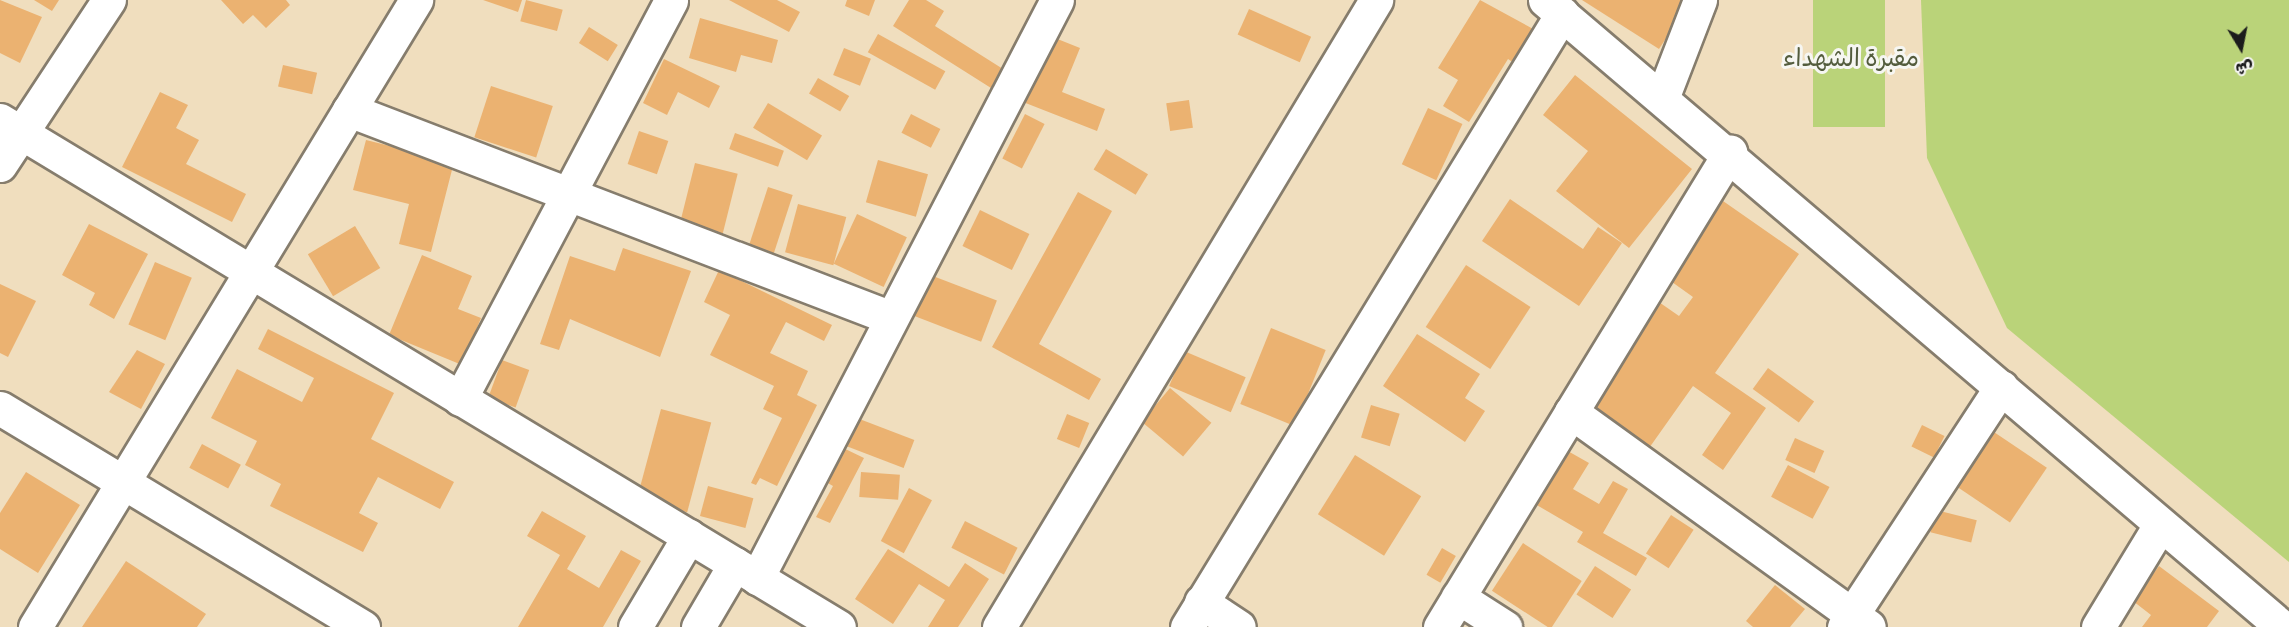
<!DOCTYPE html>
<meta charset="utf-8">
<style>
body{margin:0}
#map{position:relative;width:2289px;height:627px;overflow:hidden;background:#f0debe;font-family:Dekko,"Playpen Sans Arabic",sans-serif}
div>[style]{position:absolute}
.green>*{inset:0;background:#bad379;transform-origin:0 0}
.building>*{inset:0;background:#ebb271;transform-origin:0 0}
.roads{filter:drop-shadow(2px 0 #867d6d) drop-shadow(-2px 0 #867d6d) drop-shadow(0 2px #867d6d) drop-shadow(0 -2px #867d6d)}
.minor>*{height:33px;margin:-16.5px;padding:0 16.5px;transform-origin:16.5px;border-radius:16.5px;background:#fff}
span{translate:-50% -50%;white-space:nowrap;text-align:center;line-height:1.15;-webkit-text-stroke:6px #f6f6f2;paint-order:stroke}
.park-label{font-size:24px;color:#535c3d}
.north{position:absolute;left:2211px;top:18px;width:60px;height:60px;-webkit-text-stroke:4px #f6f6f2;paint-order:stroke;rotate:170deg;font-size:16px;font-weight:700;line-height:24px;text-align:center;color:#1c1c1c}
.north::after{content:'';display:block;margin:auto;width:21px;height:27px;background:#1c1c1c;clip-path:polygon(50% 0,100% 100%,50% 72%,0 100%)}
</style>
<div id="map">
<div class="green">
<i style="left:1813px;top:0;width:72px;height:127px"></i>
<i style="clip-path:polygon(1921px 0,2289px 0,2289px 562px,2007px 328px,1927px 158px)"></i>
</div>
<div class="building">
<i style="clip-path:polygon(0 0,42px 17px,20px 63px,0 53px)"></i>
<i style="clip-path:polygon(34px 0,59px 0,52px 11px)"></i>
<i style="clip-path:polygon(221px 0,286px 0,290px 5px,266px 28px,253px 15px,243px 24px)"></i>
<i style="clip-path:polygon(483px 0,522px 0,518px 12px)"></i>
<i style="left:526px;top:0;width:38px;height:22px;rotate:15deg"></i>
<i style="clip-path:polygon(729px 0,777px 0,800px 12px,789px 32px)"></i>
<i style="clip-path:polygon(847px 0,875px 0,869px 16px,845px 6px)"></i>
<i style="clip-path:polygon(909px 0,926px 0,944px 11px,935px 26px,1003px 69px,991px 88px,893px 26px)"></i>
<i style="clip-path:polygon(1480px 0,1535px 30px,1514px 63px,1508px 59px,1469px 122px,1443px 106px,1458px 80px,1438px 68px)"></i>
<i style="clip-path:polygon(1582px 0,1691px 0,1659px 49px)"></i>
<i style="left:1249px;top:9px;width:68px;height:28px;rotate:24deg"></i>
<i style="clip-path:polygon(700px 18px,778px 40px,772px 63px,741px 55px,736px 72px,689px 58px)"></i>
<i style="left:589px;top:27px;width:34px;height:19px;rotate:32deg"></i>
<i style="left:878px;top:34px;width:77px;height:21px;rotate:29deg"></i>
<i style="clip-path:polygon(1050px 36px,1080px 48px,1062px 92px,1105px 109px,1097px 131px,1023px 102px)"></i>
<i style="left:844px;top:48px;width:29px;height:29px;rotate:22deg"></i>
<i style="clip-path:polygon(664px 59px,720px 86px,709px 108px,678px 92px,667px 115px,643px 103px)"></i>
<i style="left:283px;top:65px;width:35px;height:22px;rotate:13deg"></i>
<i style="clip-path:polygon(1575px 75px,1692px 169px,1629px 248px,1556px 191px,1588px 151px,1543px 115px)"></i>
<i style="left:818px;top:78px;width:36px;height:18px;rotate:30deg"></i>
<i style="left:491px;top:86px;width:65px;height:54px;rotate:18deg"></i>
<i style="clip-path:polygon(160px 92px,188px 105px,176px 128px,199px 140px,186px 164px,246px 194px,232px 222px,122px 167px)"></i>
<i style="left:1189px;top:100px;width:28px;height:23px;rotate:82deg"></i>
<i style="left:768px;top:103px;width:63px;height:29px;rotate:31deg"></i>
<i style="left:1428px;top:108px;width:38px;height:62px;rotate:25deg"></i>
<i style="left:911px;top:114px;width:33px;height:21px;rotate:27deg"></i>
<i style="left:1025px;top:114px;width:22px;height:50px;rotate:27deg"></i>
<i style="left:639px;top:131px;width:31px;height:35px;rotate:19deg"></i>
<i style="left:735px;top:133px;width:52px;height:17px;rotate:20deg"></i>
<i style="clip-path:polygon(366px 140px,454px 162px,431px 252px,399px 244px,409px 204px,353px 190px)"></i>
<i style="left:1106px;top:149px;width:49px;height:24px;rotate:31deg"></i>
<i style="left:878px;top:160px;width:52px;height:44px;rotate:16deg"></i>
<i style="left:695px;top:163px;width:44px;height:65px;rotate:14deg"></i>
<i style="left:768px;top:187px;width:26px;height:64px;rotate:18deg"></i>
<i style="clip-path:polygon(1078px 192px,1112px 211px,1039px 344px,1101px 379px,1089px 400px,992px 347px)"></i>
<i style="clip-path:polygon(1713px 194px,1799px 254px,1715px 373px,1766px 408px,1723px 470px,1702px 455px,1731px 413px,1693px 386px,1647px 451px,1582px 406px,1656px 300px,1679px 316px,1693px 297px,1658px 272px)"></i>
<i style="clip-path:polygon(1510px 199px,1583px 249px,1598px 227px,1622px 243px,1579px 306px,1482px 241px)"></i>
<i style="left:798px;top:204px;width:50px;height:50px;rotate:15deg"></i>
<i style="left:980px;top:210px;width:55px;height:40px;rotate:26deg"></i>
<i style="left:857px;top:214px;width:55px;height:55px;rotate:25deg"></i>
<i style="clip-path:polygon(89px 224px,148px 254px,114px 319px,89px 305px,95px 293px,62px 275px)"></i>
<i style="left:355px;top:226px;width:49px;height:55px;rotate:59deg"></i>
<i style="clip-path:polygon(623px 248px,691px 271px,660px 357px,570px 319px,559px 350px,540px 344px,570px 256px,615px 271px)"></i>
<i style="clip-path:polygon(422px 255px,472px 276px,458px 309px,481px 318px,462px 365px,389px 335px)"></i>
<i style="left:155px;top:262px;width:40px;height:68px;rotate:23deg"></i>
<i style="left:1466px;top:265px;width:77px;height:74px;rotate:33deg"></i>
<i style="clip-path:polygon(719px 270px,832px 325px,824px 341px,786px 322px,770px 353px,808px 371px,797px 395px,817px 405px,777px 486px,760px 478px,756px 485px,751px 483px,782px 418px,763px 409px,774px 386px,710px 355px,730px 315px,704px 302px)"></i>
<i style="left:925px;top:273px;width:77px;height:44px;rotate:21deg"></i>
<i style="clip-path:polygon(0 284px,36px 301px,8px 357px,0 353px)"></i>
<i style="left:1271px;top:328px;width:59px;height:82px;rotate:22deg"></i>
<i style="clip-path:polygon(268px 329px,394px 393px,371px 439px,454px 482px,440px 509px,378px 477px,359px 513px,378px 523px,363px 552px,270px 506px,281px 484px,245px 465px,257px 441px,211px 418px,237px 369px,302px 402px,314px 378px,258px 349px)"></i>
<i style="clip-path:polygon(1417px 334px,1480px 374px,1465px 398px,1485px 411px,1465px 442px,1383px 386px)"></i>
<i style="clip-path:polygon(137px 350px,165px 364px,141px 409px,109px 392px)"></i>
<i style="left:1184px;top:351px;width:67px;height:38px;rotate:23deg"></i>
<i style="left:502px;top:360px;width:29px;height:40px;rotate:20deg"></i>
<i style="left:1768px;top:368px;width:57px;height:26px;rotate:36deg"></i>
<i style="left:1170px;top:388px;width:54px;height:44px;rotate:40deg"></i>
<i style="left:1371px;top:405px;width:30px;height:34px;rotate:17deg"></i>
<i style="left:661px;top:409px;width:52px;height:93px;rotate:15deg"></i>
<i style="left:1067px;top:414px;width:24px;height:27px;rotate:22deg"></i>
<i style="left:849px;top:415px;width:70px;height:30px;rotate:21deg"></i>
<i style="left:1922px;top:425px;width:25px;height:24px;rotate:26deg"></i>
<i style="left:1988px;top:428px;width:71px;height:66px;rotate:34deg"></i>
<i style="left:1795px;top:438px;width:32px;height:24px;rotate:24deg"></i>
<i style="left:202px;top:444px;width:44px;height:27px;rotate:28deg"></i>
<i style="clip-path:polygon(837px 445px,864px 458px,830px 523px,816px 517px,833px 486px,819px 478px)"></i>
<i style="clip-path:polygon(1566px 450px,1589px 463px,1573px 489px,1599px 504px,1613px 481px,1628px 489px,1603px 533px,1647px 558px,1636px 576px,1577px 542px,1583px 532px,1535px 504px)"></i>
<i style="left:1355px;top:455px;width:78px;height:70px;rotate:32deg"></i>
<i style="left:1788px;top:465px;width:47px;height:36px;rotate:28deg"></i>
<i style="clip-path:polygon(26px 472px,80px 505px,38px 573px,0 549px,0 513px)"></i>
<i style="left:861px;top:472px;width:39px;height:25px;rotate:4deg"></i>
<i style="left:708px;top:486px;width:47px;height:31px;rotate:15deg"></i>
<i style="left:909px;top:488px;width:26px;height:60px;rotate:28deg"></i>
<i style="left:1936px;top:510px;width:42px;height:23px;rotate:14deg"></i>
<i style="clip-path:polygon(542px 511px,586px 536px,567px 569px,599px 588px,621px 550px,641px 561px,603px 627px,518px 627px,560px 555px,527px 536px)"></i>
<i style="left:1671px;top:515px;width:27px;height:46px;rotate:33deg"></i>
<i style="left:965px;top:521px;width:59px;height:30px;rotate:27deg"></i>
<i style="left:1523px;top:543px;width:70px;height:57px;rotate:33deg"></i>
<i style="left:1442px;top:548px;width:16px;height:31px;rotate:30deg"></i>
<i style="clip-path:polygon(888px 549px,949px 587px,965px 563px,989px 579px,958px 627px,928px 627px,945px 600px,919px 584px,893px 624px,855px 599px)"></i>
<i style="clip-path:polygon(126px 561px,206px 614px,197px 627px,82px 627px)"></i>
<i style="left:1595px;top:566px;width:43px;height:34px;rotate:33deg"></i>
<i style="clip-path:polygon(2159px 566px,2219px 611px,2207px 627px,2142px 627px,2151px 615px,2133px 601px)"></i>
<i style="clip-path:polygon(1775px 585px,1805px 609px,1790px 627px,1753px 627px,1746px 621px)"></i>
</div>
<div class="roads">
<div class="minor">
<i style="left:1545px;top:0;width:968px;rotate:40.39deg"></i>
<i style="left:1663px;top:96px;width:103px;rotate:-68.9deg"></i>
<i style="left:349px;top:110px;width:578px;rotate:20.97deg"></i>
<i style="left:0;top:120px;width:980px;rotate:31.14deg"></i>
<i style="left:0;top:165px;width:198px;rotate:-56.6deg"></i>
<i style="left:460px;top:399px;width:451px;rotate:-62.1deg"></i>
<i style="left:0;top:408px;width:424px;rotate:31.1deg"></i>
<i style="left:1571px;top:412px;width:367px;rotate:35.8deg"></i>
<i style="left:757px;top:578px;width:651px;rotate:-62.57deg"></i>
<i style="left:1458px;top:597px;width:56px;rotate:32.6deg"></i>
<i style="left:1201px;top:602px;width:45px;rotate:33.3deg"></i>
<i style="left:35px;top:627px;width:734px;rotate:-58.71deg"></i>
<i style="left:635px;top:627px;width:106px;rotate:-59.3deg"></i>
<i style="left:698px;top:627px;width:73px;rotate:-59.6deg"></i>
<i style="left:999px;top:627px;width:732px;rotate:-58.98deg"></i>
<i style="left:1187px;top:627px;width:719px;rotate:-58.54deg"></i>
<i style="left:1440px;top:627px;width:557px;rotate:-58.59deg"></i>
<i style="left:1844px;top:627px;width:287px;rotate:-56.8deg"></i>
<i style="left:2098px;top:627px;width:119px;rotate:-58.7deg"></i>
</div>
</div>
<div class="park-label">
<span style="left:1851px;top:62px">مقبرة الشهداء</span>
</div>
<div class="north">ش</div>
</div>
